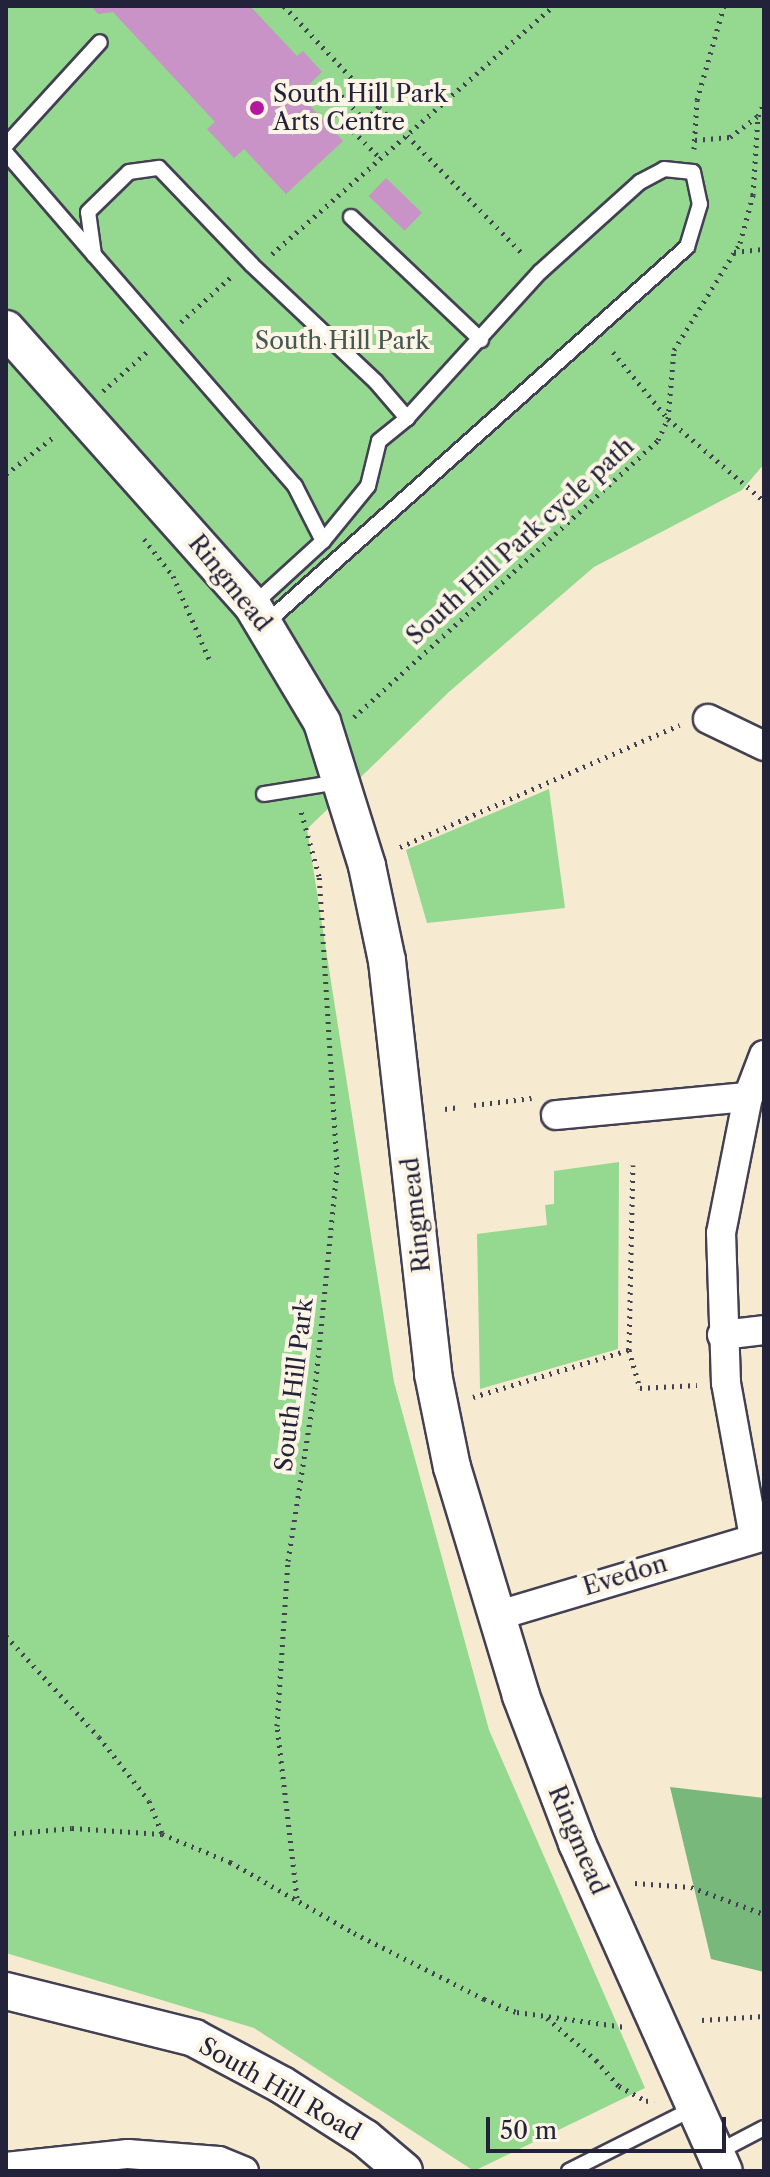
<!DOCTYPE html>
<style>
body{margin:0}
#map{position:relative;width:770px;height:2177px;overflow:hidden;background:#f6ead1;font-family:"Libre Caslon Text",serif}
div>[style]{position:absolute}
.green>*{inset:0;background:#95d890}
.forest>*{inset:0;background:#78b87a}
.building>*{inset:0;background:#c993c7;transform-origin:0 0}
.path>*{height:5px;margin-top:-2.5px;transform-origin:0;background:repeating-linear-gradient(90deg,#424052 0 2px,transparent 0 8px)}
.roads{filter:drop-shadow(2px 0 #424052) drop-shadow(-2px 0 #424052) drop-shadow(0 2px #424052) drop-shadow(0 -2px #424052)}
.service>*{height:14px;margin:-7px;padding:0 7px;transform-origin:7px;border-radius:7px;background:#fff}
.minor>*{height:28px;margin:-14px;padding:0 14px;transform-origin:14px;border-radius:14px;background:#fff}
.tertiary>*{height:36px;margin:-18px;padding:0 18px;transform-origin:18px;border-radius:18px;background:#fff}
.dots>*{width:22px;height:22px;translate:-50% -50%;box-sizing:border-box;border:4px solid #fcf5e5;border-radius:50%}
span{translate:-50% -50%;white-space:nowrap;text-align:center;line-height:1.15;-webkit-text-stroke:8px #fcf5e5;paint-order:stroke}
.poi-label{font-size:24px;color:#22223b}
.left{translate:0 -50%;text-align:left}
.park-label{font-size:24px;color:#445954}
.street-label{font-size:24px;color:#22223b}
.frame{position:absolute;inset:0;border:8px solid #22223b;pointer-events:none}
.scale{position:absolute;left:486px;top:2117px;width:240px;height:36px;box-sizing:border-box;border:4px solid #22223b;border-top:0;padding-left:10px;font-size:24px;line-height:28px;white-space:nowrap;color:#22223b;-webkit-text-stroke:6px #fcf5e5;paint-order:stroke}
</style>
<div id="map">
<div class="green">
<i style="clip-path:polygon(6px 6px,764px 6px,764px 464px,742px 490px,594px 567px,450px 691px,307px 829px,394px 1382px,489px 1730px,645px 2088px,474px 2171px,254px 2028px,6px 1953px)"></i>
<i style="clip-path:polygon(549px 789px,565px 908px,427px 923px,406px 850px)"></i>
<i style="clip-path:polygon(619px 1162px,618px 1349px,480px 1389px,477px 1234px,547px 1225px,545px 1205px,554px 1204px,554px 1171px)"></i>
</div>
<div class="forest">
<i style="clip-path:polygon(670px 1787px,764px 1798px,764px 1972px,711px 1959px)"></i>
</div>
<div class="building">
<i style="clip-path:polygon(91px 6px,250px 6px,297px 56px,303px 51px,322px 72px,299px 94px,343px 141px,286px 194px,244px 149px,234px 158px,207px 129px,215px 122px,113px 12px,98px 14px)"></i>
<i style="left:386px;top:178px;width:50px;height:25px;rotate:44deg"></i>
</div>
<div class="path">
<i style="left:284px;top:6px;width:139px;rotate:46.8deg"></i>
<i style="left:379px;top:107px;width:19px;rotate:137deg"></i>
<i style="left:365px;top:120px;width:49px;rotate:-134.2deg"></i>
<i style="left:331px;top:85px;width:17px;rotate:135deg"></i>
<i style="left:319px;top:97px;width:86px;rotate:45deg"></i>
<i style="left:379px;top:107px;width:206px;rotate:45.6deg"></i>
<i style="left:695px;top:140px;width:35px;rotate:-5deg"></i>
<i style="left:730px;top:137px;width:34px;rotate:-37deg"></i>
<i style="left:694px;top:149px;width:49px;rotate:-86.5deg"></i>
<i style="left:697px;top:100px;width:98px;rotate:-74deg"></i>
<i style="left:734px;top:252px;width:30px;rotate:-6deg"></i>
<i style="left:272px;top:254px;width:375px;rotate:-41.4deg"></i>
<i style="left:181px;top:322px;width:70px;rotate:-42.1deg"></i>
<i style="left:613px;top:352px;width:87px;rotate:50.6deg"></i>
<i style="left:668px;top:419px;width:126px;rotate:40.5deg"></i>
<i style="left:103px;top:391px;width:62px;rotate:-41.7deg"></i>
<i style="left:6px;top:474px;width:63px;rotate:-38deg"></i>
<i style="left:144px;top:539px;width:47px;rotate:51.9deg"></i>
<i style="left:173px;top:576px;width:93px;rotate:66.5deg"></i>
<i style="left:354px;top:717px;width:411px;rotate:-42.3deg"></i>
<i style="left:658px;top:440px;width:23px;rotate:-65deg"></i>
<i style="left:668px;top:419px;width:69px;rotate:-85deg"></i>
<i style="left:674px;top:350px;width:126px;rotate:-58.3deg"></i>
<i style="left:740px;top:243px;width:50px;rotate:-74.8deg"></i>
<i style="left:753px;top:195px;width:79px;rotate:-86.4deg"></i>
<i style="left:758px;top:116px;width:14px;rotate:-65deg"></i>
<i style="left:400px;top:847px;width:305px;rotate:-23.6deg"></i>
<i style="left:474px;top:1105px;width:58px;rotate:-6.9deg"></i>
<i style="left:445px;top:1109px;width:14px;rotate:-8deg"></i>
<i style="left:629px;top:1350px;width:40px;rotate:74deg"></i>
<i style="left:640px;top:1388px;width:57px;rotate:-3deg"></i>
<i style="left:473px;top:1397px;width:163px;rotate:-16.8deg"></i>
<i style="left:629px;top:1350px;width:185px;rotate:-88.8deg"></i>
<i style="left:6px;top:1636px;width:137px;rotate:47.4deg"></i>
<i style="left:99px;top:1737px;width:81px;rotate:52deg"></i>
<i style="left:149px;top:1801px;width:35px;rotate:68deg"></i>
<i style="left:6px;top:1834px;width:66px;rotate:-5.2deg"></i>
<i style="left:72px;top:1828px;width:90px;rotate:3.8deg"></i>
<i style="left:162px;top:1834px;width:74px;rotate:22.4deg"></i>
<i style="left:230px;top:1862px;width:143px;rotate:29.8deg"></i>
<i style="left:354px;top:1933px;width:146px;rotate:26.9deg"></i>
<i style="left:484px;top:1999px;width:35px;rotate:22deg"></i>
<i style="left:517px;top:2012px;width:109px;rotate:7.9deg"></i>
<i style="left:635px;top:1883px;width:56px;rotate:4.1deg"></i>
<i style="left:691px;top:1887px;width:78px;rotate:20.3deg"></i>
<i style="left:297px;top:1898px;width:173px;rotate:-96.6deg"></i>
<i style="left:277px;top:1726px;width:165px;rotate:-86.2deg"></i>
<i style="left:288px;top:1561px;width:174px;rotate:-81.1deg"></i>
<i style="left:315px;top:1389px;width:223px;rotate:-84.3deg"></i>
<i style="left:337px;top:1167px;width:292px;rotate:-93.5deg"></i>
<i style="left:319px;top:876px;width:67px;rotate:-105.5deg"></i>
<i style="left:547px;top:2018px;width:65px;rotate:40.6deg"></i>
<i style="left:596px;top:2060px;width:35px;rotate:49deg"></i>
<i style="left:619px;top:2086px;width:31px;rotate:29deg"></i>
<i style="left:646px;top:2101px;width:8px;rotate:-7deg"></i>
<i style="left:702px;top:2020px;width:62px;rotate:-3.7deg"></i>
</div>
<div class="roads">
<div class="service">
<i style="left:6px;top:145px;width:139px;rotate:-47.6deg"></i>
<i style="left:6px;top:153px;width:135px;rotate:49.2deg"></i>
<i style="left:351px;top:217px;width:179px;rotate:43.4deg"></i>
<i style="left:323px;top:541px;width:62px;rotate:-117deg"></i>
<i style="left:295px;top:486px;width:306px;rotate:-131deg"></i>
<i style="left:94px;top:255px;width:43px;rotate:-97.9deg"></i>
<i style="left:88px;top:212px;width:57px;rotate:-44.3deg"></i>
<i style="left:129px;top:172px;width:30px;rotate:-8deg"></i>
<i style="left:159px;top:168px;width:134px;rotate:46.2deg"></i>
<i style="left:252px;top:265px;width:170px;rotate:43.3deg"></i>
<i style="left:376px;top:382px;width:48px;rotate:49.3deg"></i>
<i style="left:253px;top:605px;width:95px;rotate:-42.4deg"></i>
<i style="left:323px;top:541px;width:71px;rotate:-50.7deg"></i>
<i style="left:368px;top:486px;width:46px;rotate:-76.3deg"></i>
<i style="left:379px;top:441px;width:36px;rotate:-39deg"></i>
<i style="left:407px;top:418px;width:197px;rotate:-47.7deg"></i>
<i style="left:540px;top:272px;width:135px;rotate:-42deg"></i>
<i style="left:640px;top:182px;width:27px;rotate:-28deg"></i>
<i style="left:664px;top:169px;width:29px;rotate:6deg"></i>
<i style="left:693px;top:172px;width:33px;rotate:78deg"></i>
<i style="left:700px;top:204px;width:45px;rotate:106.8deg"></i>
<i style="left:687px;top:247px;width:564px;rotate:138.23deg"></i>
<i style="left:264px;top:794px;width:76px;rotate:-9.1deg"></i>
<i style="left:716px;top:2153px;width:54px;rotate:-27.5deg"></i>
<i style="left:569px;top:2171px;width:142px;rotate:-26.7deg"></i>
</div>
<div class="minor">
<i style="left:708px;top:719px;width:62px;rotate:25.7deg"></i>
<i style="left:556px;top:1115px;width:193px;rotate:-5.4deg"></i>
<i style="left:722px;top:1335px;width:42px;rotate:-6.8deg"></i>
<i style="left:754px;top:1537px;width:157px;rotate:-100.3deg"></i>
<i style="left:726px;top:1383px;width:150px;rotate:-91.9deg"></i>
<i style="left:721px;top:1233px;width:139px;rotate:-78.8deg"></i>
<i style="left:748px;top:1097px;width:45px;rotate:-69.1deg"></i>
<i style="left:496px;top:1616px;width:280px;rotate:-16.6deg"></i>
<i style="left:6px;top:2167px;width:123px;rotate:-6.1deg"></i>
<i style="left:128px;top:2154px;width:91px;rotate:4.4deg"></i>
<i style="left:219px;top:2161px;width:27px;rotate:22deg"></i>
</div>
<div class="tertiary">
<i style="left:6px;top:329px;width:370px;rotate:48.3deg"></i>
<i style="left:252px;top:605px;width:136px;rotate:59.1deg"></i>
<i style="left:322px;top:722px;width:151px;rotate:72.6deg"></i>
<i style="left:367px;top:866px;width:97px;rotate:78.1deg"></i>
<i style="left:387px;top:961px;width:416px;rotate:83.6deg"></i>
<i style="left:433px;top:1374px;width:95px;rotate:78.5deg"></i>
<i style="left:452px;top:1467px;width:239px;rotate:73.2deg"></i>
<i style="left:521px;top:1696px;width:157px;rotate:69.1deg"></i>
<i style="left:577px;top:1843px;width:359px;rotate:65.9deg"></i>
<i style="left:6px;top:1991px;width:194px;rotate:14deg"></i>
<i style="left:194px;top:2038px;width:100px;rotate:28.1deg"></i>
<i style="left:282px;top:2085px;width:98px;rotate:32.6deg"></i>
<i style="left:365px;top:2138px;width:51px;rotate:40.2deg"></i>
</div>
</div>
<div class="dots">
<i style="left:257px;top:108px;background:#b5179e"></i>
</div>
<div class="poi-label">
<span class="left" style="left:273px;top:108px">South Hill Park<br>Arts Centre</span>
</div>
<div class="park-label">
<span style="left:342px;top:341px">South Hill Park</span>
</div>
<div class="street-label">
<span style="left:520px;top:541px;rotate:-42deg">South Hill Park cycle path</span>
<span style="left:230px;top:583px;rotate:51deg">Ringmead</span>
<span style="left:416px;top:1215px;rotate:-96deg">Ringmead</span>
<span style="left:294px;top:1385px;rotate:-83deg">South Hill Park</span>
<span style="left:625px;top:1575px;rotate:-17deg">Evedon</span>
<span style="left:578px;top:1840px;rotate:67deg">Ringmead</span>
<span style="left:280px;top:2089px;rotate:30deg">South Hill Road</span>
</div>
<div class="frame"></div>
<div class="scale">50 m</div>
</div>
